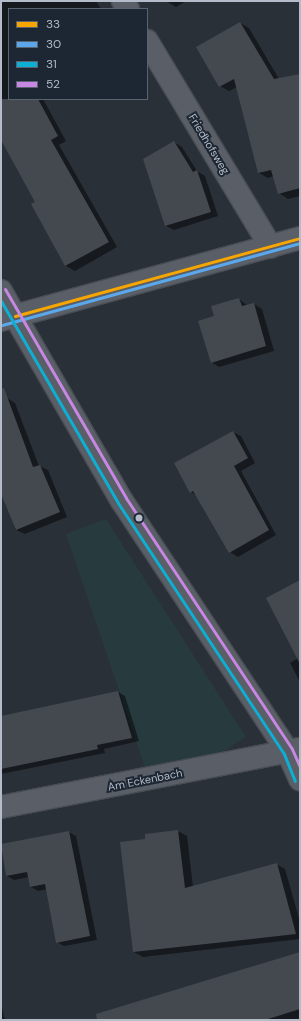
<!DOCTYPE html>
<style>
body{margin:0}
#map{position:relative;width:301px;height:1021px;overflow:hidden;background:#2a3038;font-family:"DM Sans",sans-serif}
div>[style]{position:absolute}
.green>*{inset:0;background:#273a3e}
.shadow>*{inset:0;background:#0007}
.building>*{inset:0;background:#444950}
.roads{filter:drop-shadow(1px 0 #484c53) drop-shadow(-1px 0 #484c53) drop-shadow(0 1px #484c53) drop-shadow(0 -1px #484c53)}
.minor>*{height:22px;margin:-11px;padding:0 11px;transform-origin:11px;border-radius:11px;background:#5a5e66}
.tertiary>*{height:22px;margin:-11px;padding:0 11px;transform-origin:11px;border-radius:11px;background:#5a5e66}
.bus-1>*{height:3px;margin:-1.5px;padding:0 1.5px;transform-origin:1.5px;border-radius:1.5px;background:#f7a600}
.bus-2>*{height:3px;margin:-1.5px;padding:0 1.5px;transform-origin:1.5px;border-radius:1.5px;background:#5aa8eb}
.bus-3>*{height:3px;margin:-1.5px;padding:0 1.5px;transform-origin:1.5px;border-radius:1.5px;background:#0dafd3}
.bus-4>*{height:3px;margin:-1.5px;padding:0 1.5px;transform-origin:1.5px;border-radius:1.5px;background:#c787e3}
.dots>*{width:11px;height:11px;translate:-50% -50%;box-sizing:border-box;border:2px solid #1d2633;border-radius:50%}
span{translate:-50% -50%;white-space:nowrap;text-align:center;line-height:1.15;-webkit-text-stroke:4px #1d2633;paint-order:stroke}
.street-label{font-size:11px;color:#b4bcc9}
.frame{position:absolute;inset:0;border:2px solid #b4bcc9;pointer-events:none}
.legend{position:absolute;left:8px;top:8px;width:140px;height:92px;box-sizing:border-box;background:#1d2633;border:1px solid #59626f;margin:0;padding:5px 7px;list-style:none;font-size:12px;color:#b4bcc9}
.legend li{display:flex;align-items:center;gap:8px;height:20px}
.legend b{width:20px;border:1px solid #59626f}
</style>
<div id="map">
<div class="green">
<i style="clip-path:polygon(106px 519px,246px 737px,221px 753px,146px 770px,66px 534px)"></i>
</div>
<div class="shadow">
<i style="clip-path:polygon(1px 1px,96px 1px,101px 9px,9px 9px,9px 99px,43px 99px,66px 141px,59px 145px,117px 247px,75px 271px,66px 266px,32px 205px,37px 202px,1px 138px)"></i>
<i style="clip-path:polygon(166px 1px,186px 1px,176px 7px)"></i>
<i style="clip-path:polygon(240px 23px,249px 28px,279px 79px,300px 80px,300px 196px,288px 199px,279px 193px,274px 176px,268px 178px,259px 173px,237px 87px,229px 91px,220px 86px)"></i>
<i style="clip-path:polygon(174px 142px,182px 147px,197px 171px,205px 176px,218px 216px,174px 230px,166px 226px)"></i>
<i style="clip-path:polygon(239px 299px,248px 306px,254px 304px,262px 309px,274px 351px,219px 367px,211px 362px,215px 317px)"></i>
<i style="clip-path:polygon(7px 398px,15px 403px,39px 466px,48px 470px,67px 517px,25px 534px,16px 530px,1px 492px,1px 400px)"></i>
<i style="clip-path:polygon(233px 432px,241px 436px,255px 463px,241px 471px,276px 535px,238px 557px,230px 552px,197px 496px,191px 492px)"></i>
<i style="clip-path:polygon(300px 581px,300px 682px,290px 663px,298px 658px)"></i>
<i style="clip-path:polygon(118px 692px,125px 696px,139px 741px,104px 749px,105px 753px,1px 774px,1px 720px)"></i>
<i style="clip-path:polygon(178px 831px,187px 836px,193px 887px,276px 864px,285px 869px,300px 922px,300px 939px,143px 957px,134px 952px,146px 840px)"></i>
<i style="clip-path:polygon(69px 832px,76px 836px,97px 940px,64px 946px,57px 942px,47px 889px,38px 891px,31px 887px,29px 877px,14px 880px,7px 876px,1px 845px)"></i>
<i style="clip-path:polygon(300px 953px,300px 1020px,143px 1020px)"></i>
<i style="clip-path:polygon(1px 1003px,5px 1020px,1px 1020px)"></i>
</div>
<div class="building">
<i style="clip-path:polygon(240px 22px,274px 79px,300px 74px,300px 188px,278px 194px,271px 170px,258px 173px,234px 79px,219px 87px,196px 47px)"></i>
<i style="clip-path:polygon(1px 99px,38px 99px,58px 136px,51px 140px,109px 242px,65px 266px,31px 204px,35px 202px,1px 140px)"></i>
<i style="clip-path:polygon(174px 141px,193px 172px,197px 170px,211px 212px,165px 226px,143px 159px)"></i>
<i style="clip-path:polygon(239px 298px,242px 306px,254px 303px,266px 346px,211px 363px,198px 321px,214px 316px,211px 306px)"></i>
<i style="clip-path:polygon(4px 388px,33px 467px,40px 465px,60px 512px,16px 530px,1px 494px,1px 389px)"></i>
<i style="clip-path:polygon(233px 431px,248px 458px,234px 466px,269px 530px,229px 553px,193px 491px,190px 493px,174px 463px)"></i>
<i style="clip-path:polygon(300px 580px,300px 664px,266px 598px)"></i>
<i style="clip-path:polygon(118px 691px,132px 738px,97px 745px,98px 749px,1px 769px,1px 716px)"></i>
<i style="clip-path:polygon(178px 830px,185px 888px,277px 863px,296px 934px,133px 952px,120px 842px,145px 839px,145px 834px)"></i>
<i style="clip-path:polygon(69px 831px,90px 936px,56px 943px,45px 884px,30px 887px,27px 872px,6px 876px,1px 844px)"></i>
<i style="clip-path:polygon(300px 952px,300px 1009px,265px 1020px,97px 1020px,96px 1014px)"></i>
</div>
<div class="roads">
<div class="minor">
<i style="left:123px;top:1px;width:9px;rotate:58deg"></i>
<i style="left:147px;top:41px;width:240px;rotate:59deg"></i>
<i style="left:1px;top:320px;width:15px;rotate:-16deg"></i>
<i style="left:15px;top:316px;width:214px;rotate:60deg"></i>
<i style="left:122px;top:501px;width:301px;rotate:56.5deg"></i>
<i style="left:288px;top:752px;width:30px;rotate:66deg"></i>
<i style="left:1px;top:807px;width:305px;rotate:-11deg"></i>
</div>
<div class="tertiary">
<i style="left:1px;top:291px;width:29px;rotate:61deg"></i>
<i style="left:15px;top:316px;width:295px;rotate:-15.3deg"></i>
</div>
</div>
<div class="bus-1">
<i style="left:15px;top:316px;width:295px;rotate:-15.3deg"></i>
</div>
<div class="bus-2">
<i style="left:2px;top:325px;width:309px;rotate:-15.4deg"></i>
</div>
<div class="bus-3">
<i style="left:1px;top:301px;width:233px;rotate:59.9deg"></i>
<i style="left:118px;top:503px;width:301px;rotate:56.5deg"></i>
<i style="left:284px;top:754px;width:29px;rotate:68deg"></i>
</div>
<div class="bus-4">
<i style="left:5px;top:289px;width:241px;rotate:59.9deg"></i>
<i style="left:126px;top:498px;width:301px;rotate:56.5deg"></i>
<i style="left:292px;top:749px;width:20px;rotate:66deg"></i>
</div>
<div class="dots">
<i style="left:139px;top:518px;background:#b4bcc9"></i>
</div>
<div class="street-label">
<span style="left:209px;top:144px;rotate:59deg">Friedhofsweg</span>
<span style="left:145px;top:780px;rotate:-11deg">Am Eckenbach</span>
</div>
<div class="frame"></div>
<ul class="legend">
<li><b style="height:5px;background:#f7a600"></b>33</li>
<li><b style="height:5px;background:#5aa8eb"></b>30</li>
<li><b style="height:5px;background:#0dafd3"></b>31</li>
<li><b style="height:5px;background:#c787e3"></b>52</li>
</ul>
</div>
